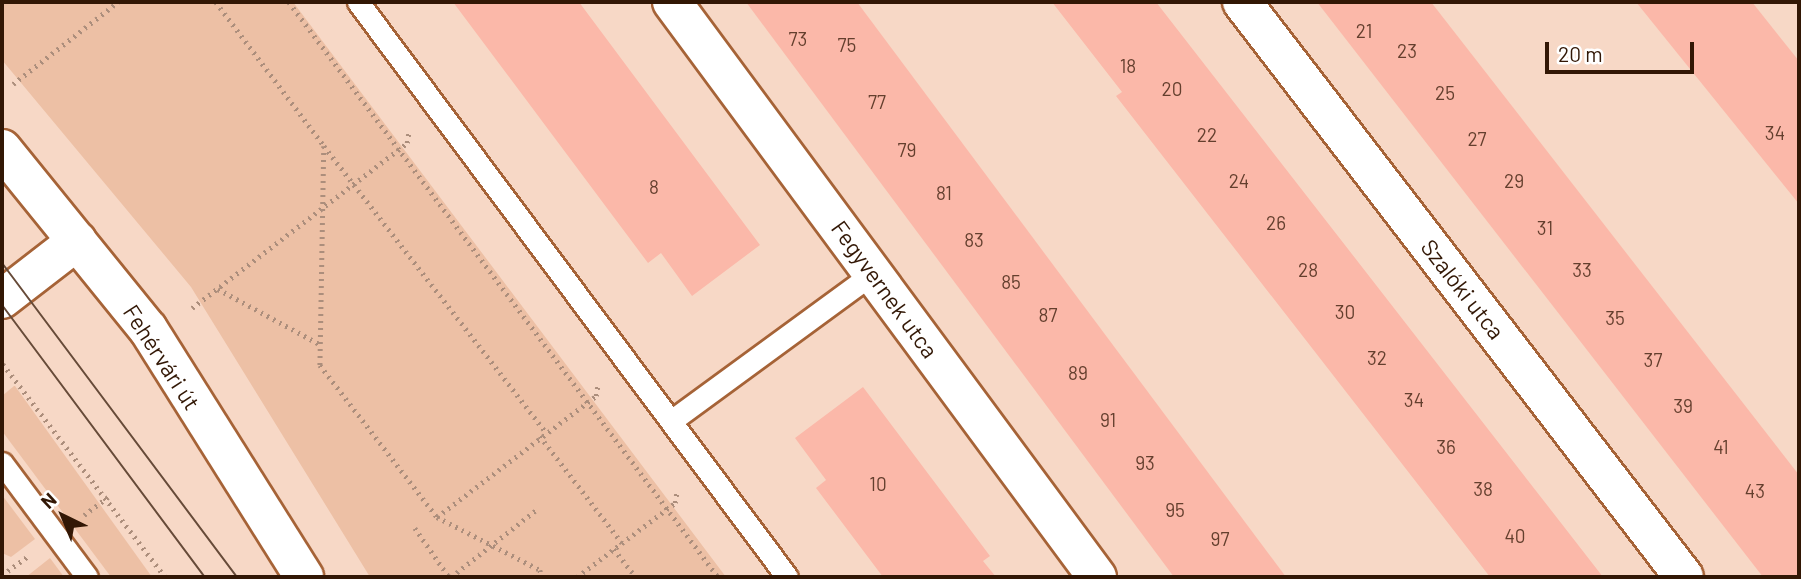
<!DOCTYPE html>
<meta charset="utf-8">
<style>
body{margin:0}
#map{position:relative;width:1801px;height:579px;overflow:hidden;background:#f7d8c6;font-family:Barlow,sans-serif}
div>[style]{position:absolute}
.green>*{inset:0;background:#edc0a5}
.building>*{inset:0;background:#fbb8a9}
.path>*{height:4.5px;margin-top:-2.25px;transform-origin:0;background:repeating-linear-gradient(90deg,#ac8e7c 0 2px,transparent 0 7px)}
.roads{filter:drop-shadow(2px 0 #a66337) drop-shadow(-2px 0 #a66337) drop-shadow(0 2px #a66337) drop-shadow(0 -2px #a66337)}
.service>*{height:21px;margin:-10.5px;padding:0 10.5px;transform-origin:10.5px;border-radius:10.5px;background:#fff}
.minor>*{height:38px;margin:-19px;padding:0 19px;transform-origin:19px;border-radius:19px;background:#fff}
.tertiary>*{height:38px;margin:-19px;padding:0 19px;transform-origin:19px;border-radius:19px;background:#fff}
.tram>*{height:2px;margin:-1px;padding:0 1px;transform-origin:1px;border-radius:1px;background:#674b39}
span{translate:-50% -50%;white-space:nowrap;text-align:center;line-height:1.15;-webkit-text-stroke:5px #fff;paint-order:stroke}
.number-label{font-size:19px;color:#643f2e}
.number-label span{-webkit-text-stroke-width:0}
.street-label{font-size:23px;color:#321705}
.frame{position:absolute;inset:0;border:4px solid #321705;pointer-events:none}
.north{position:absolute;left:28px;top:481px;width:70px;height:70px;-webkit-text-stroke:5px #fff;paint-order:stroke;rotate:317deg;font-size:19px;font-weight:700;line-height:28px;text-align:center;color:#321705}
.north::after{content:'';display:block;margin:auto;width:24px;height:32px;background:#321705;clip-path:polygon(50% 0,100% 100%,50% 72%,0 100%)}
.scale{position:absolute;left:1545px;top:42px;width:149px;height:32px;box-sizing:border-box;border:4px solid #321705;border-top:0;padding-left:9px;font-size:21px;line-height:24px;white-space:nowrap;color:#321705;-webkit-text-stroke:5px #fff;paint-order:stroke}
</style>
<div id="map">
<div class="green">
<i style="clip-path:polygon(2px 2px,293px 2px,726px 577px,370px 577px,191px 287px,2px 60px)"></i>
<i style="clip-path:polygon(14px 386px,15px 386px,152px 577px,111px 577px,2px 431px,2px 396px)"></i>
<i style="clip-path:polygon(2px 495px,35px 539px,11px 557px,2px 553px)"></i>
<i style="clip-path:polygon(50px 558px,64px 577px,26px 577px)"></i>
</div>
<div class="building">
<i style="clip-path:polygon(453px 2px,579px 2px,760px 245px,692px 296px,661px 253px,648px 263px)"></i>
<i style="clip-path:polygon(746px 2px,857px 2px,1286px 577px,1174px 577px)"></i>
<i style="clip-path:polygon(1052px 2px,1156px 2px,1603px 577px,1490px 577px,1116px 96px,1122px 92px)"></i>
<i style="clip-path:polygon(1317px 2px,1431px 2px,1799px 475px,1799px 577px,1763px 577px)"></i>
<i style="clip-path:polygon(1636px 2px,1752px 2px,1799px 61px,1799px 204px)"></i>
<i style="clip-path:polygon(863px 387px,990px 556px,983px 561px,996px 577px,883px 577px,816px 488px,826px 480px,795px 438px)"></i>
</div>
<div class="path">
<i style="left:216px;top:2px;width:180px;rotate:53.1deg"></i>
<i style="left:324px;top:146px;width:219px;rotate:91deg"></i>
<i style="left:320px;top:365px;width:192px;rotate:52.4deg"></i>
<i style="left:437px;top:517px;width:116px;rotate:27.2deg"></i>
<i style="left:540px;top:570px;width:7px;rotate:74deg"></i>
<i style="left:289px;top:2px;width:717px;rotate:53.27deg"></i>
<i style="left:13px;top:84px;width:133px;rotate:-38deg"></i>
<i style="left:324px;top:146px;width:362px;rotate:52.2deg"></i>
<i style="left:218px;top:289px;width:117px;rotate:28.5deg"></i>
<i style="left:192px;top:308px;width:271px;rotate:-37.5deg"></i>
<i style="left:407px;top:143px;width:12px;rotate:-81deg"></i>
<i style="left:3px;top:364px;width:268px;rotate:52.7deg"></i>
<i style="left:540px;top:436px;width:135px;rotate:52.5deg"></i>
<i style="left:84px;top:515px;width:30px;rotate:-37deg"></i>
<i style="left:437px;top:517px;width:200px;rotate:-37.3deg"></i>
<i style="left:596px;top:396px;width:12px;rotate:-81deg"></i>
<i style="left:415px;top:528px;width:60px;rotate:55.2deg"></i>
<i style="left:614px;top:549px;width:36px;rotate:52deg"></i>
<i style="left:2px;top:575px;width:31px;rotate:-36deg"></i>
<i style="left:451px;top:577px;width:108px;rotate:-38.2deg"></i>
<i style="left:577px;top:577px;width:123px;rotate:-37.1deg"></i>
<i style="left:675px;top:503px;width:13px;rotate:-81deg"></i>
</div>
<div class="roads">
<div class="service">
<i style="left:358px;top:2px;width:717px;rotate:53.27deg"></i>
<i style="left:671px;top:421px;width:250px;rotate:-36.2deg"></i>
<i style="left:2px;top:463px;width:142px;rotate:53.3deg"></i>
</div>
<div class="minor">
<i style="left:672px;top:2px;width:715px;rotate:53.53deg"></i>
<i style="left:1242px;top:2px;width:725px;rotate:52.45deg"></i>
<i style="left:2px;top:299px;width:95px;rotate:-37.7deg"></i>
</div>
<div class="tertiary">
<i style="left:2px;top:149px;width:232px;rotate:51deg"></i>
<i style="left:148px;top:329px;width:293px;rotate:57.8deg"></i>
</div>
</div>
<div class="tram">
<i style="left:2px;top:263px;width:392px;rotate:53.2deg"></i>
<i style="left:2px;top:305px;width:339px;rotate:53.3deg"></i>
</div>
<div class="number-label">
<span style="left:1364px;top:31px">21</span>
<span style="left:798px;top:39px">73</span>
<span style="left:847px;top:45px">75</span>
<span style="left:1407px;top:51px">23</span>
<span style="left:1128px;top:66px">18</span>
<span style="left:1172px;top:89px">20</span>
<span style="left:1445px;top:93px">25</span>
<span style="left:877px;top:102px">77</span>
<span style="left:1775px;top:133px">34</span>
<span style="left:1207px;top:135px">22</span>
<span style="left:1477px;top:139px">27</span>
<span style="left:907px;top:150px">79</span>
<span style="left:1239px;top:181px">24</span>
<span style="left:1514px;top:181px">29</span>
<span style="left:654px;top:187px">8</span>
<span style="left:944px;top:193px">81</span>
<span style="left:1276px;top:223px">26</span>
<span style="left:1545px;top:228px">31</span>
<span style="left:974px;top:240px">83</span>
<span style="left:1308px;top:270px">28</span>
<span style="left:1582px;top:270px">33</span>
<span style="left:1011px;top:282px">85</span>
<span style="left:1345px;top:312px">30</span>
<span style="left:1048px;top:315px">87</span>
<span style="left:1615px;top:318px">35</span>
<span style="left:1377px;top:358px">32</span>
<span style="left:1653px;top:360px">37</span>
<span style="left:1078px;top:373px">89</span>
<span style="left:1414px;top:400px">34</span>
<span style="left:1683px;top:406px">39</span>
<span style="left:1108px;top:420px">91</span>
<span style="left:1446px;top:447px">36</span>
<span style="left:1721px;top:447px">41</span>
<span style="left:1145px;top:463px">93</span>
<span style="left:878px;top:484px">10</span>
<span style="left:1483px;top:489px">38</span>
<span style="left:1755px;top:491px">43</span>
<span style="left:1175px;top:510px">95</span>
<span style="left:1515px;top:536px">40</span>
<span style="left:1220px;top:539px">97</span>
</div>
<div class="street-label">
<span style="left:885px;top:289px;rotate:54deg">Fegyvernek utca</span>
<span style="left:1463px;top:289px;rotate:52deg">Szalóki utca</span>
<span style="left:162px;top:357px;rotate:57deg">Fehérvári út</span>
</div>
<div class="frame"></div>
<div class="north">N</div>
<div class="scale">20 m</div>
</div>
